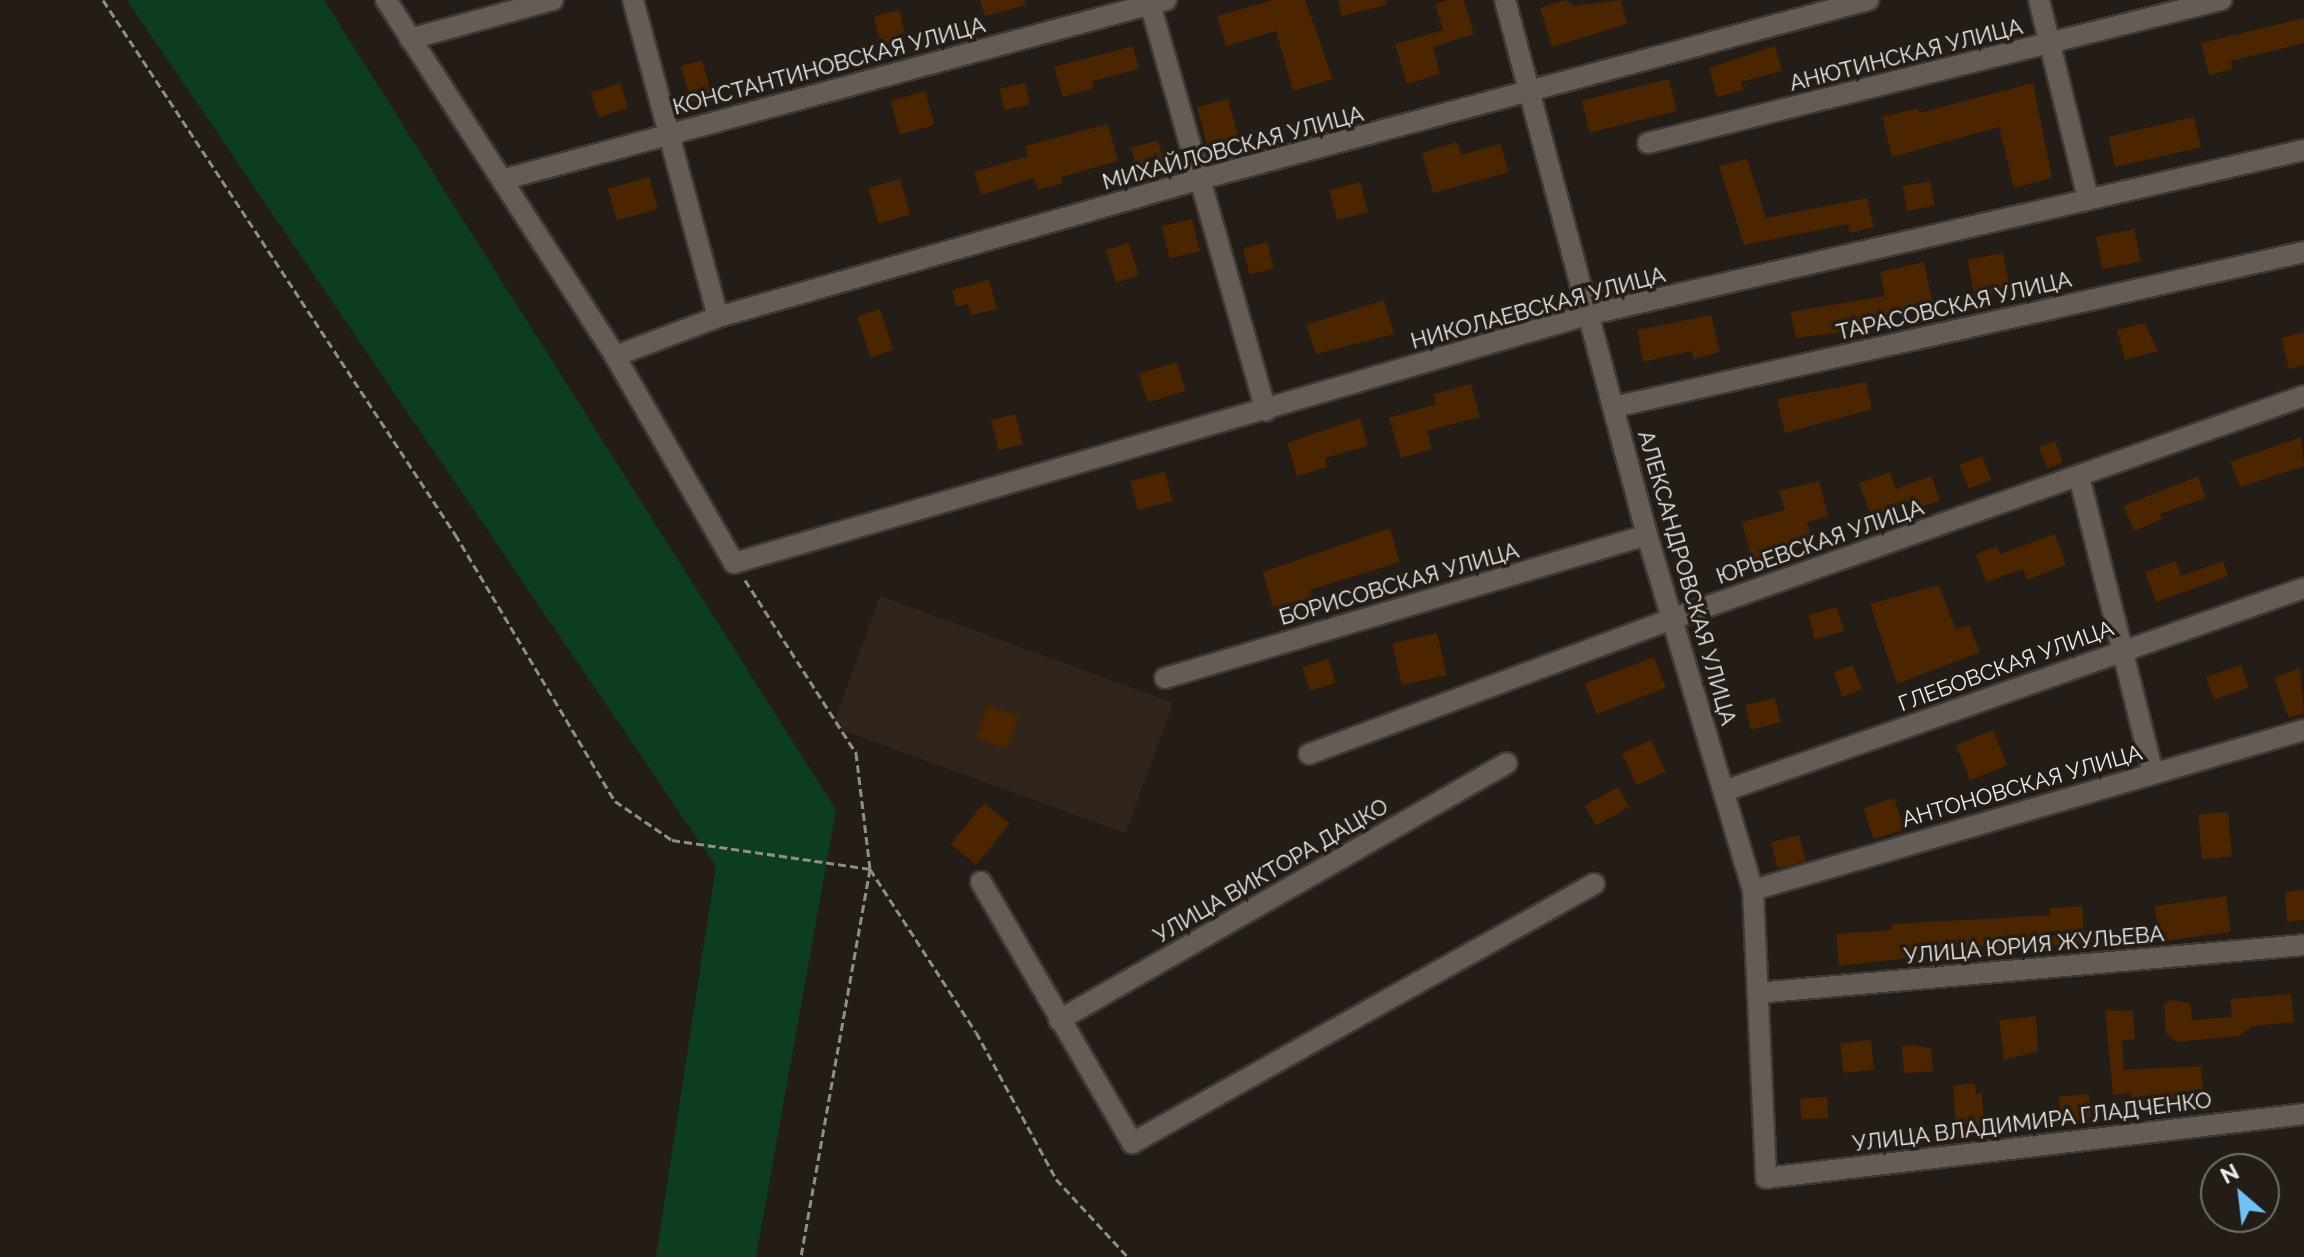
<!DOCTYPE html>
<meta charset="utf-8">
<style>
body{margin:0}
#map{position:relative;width:2304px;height:1257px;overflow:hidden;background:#241d17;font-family:Raleway,sans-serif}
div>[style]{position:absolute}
.built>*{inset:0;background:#30241b;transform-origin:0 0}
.green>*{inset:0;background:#0c3d1e}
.building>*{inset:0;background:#4b2400;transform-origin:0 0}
.path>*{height:3px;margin-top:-1.5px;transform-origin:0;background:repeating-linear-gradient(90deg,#938d88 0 8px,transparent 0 12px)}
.roads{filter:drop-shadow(2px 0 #3f3936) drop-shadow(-2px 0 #3f3936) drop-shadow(0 2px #3f3936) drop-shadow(0 -2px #3f3936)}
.minor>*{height:20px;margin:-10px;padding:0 10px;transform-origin:10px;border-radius:10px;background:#655c56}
span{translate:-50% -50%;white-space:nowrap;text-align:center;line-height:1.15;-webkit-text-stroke:7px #241d17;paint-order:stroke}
.street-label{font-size:22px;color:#f1ece8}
.north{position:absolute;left:2200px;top:1153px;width:80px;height:80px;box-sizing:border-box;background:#241d17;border:2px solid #76706b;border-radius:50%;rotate:332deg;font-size:22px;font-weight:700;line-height:32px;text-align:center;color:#f1ece8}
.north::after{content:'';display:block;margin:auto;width:28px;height:36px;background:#72c1f5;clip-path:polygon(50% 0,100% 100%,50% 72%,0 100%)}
</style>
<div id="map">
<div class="built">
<i style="left:880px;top:596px;width:312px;height:139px;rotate:20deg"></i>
</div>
<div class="green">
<i style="clip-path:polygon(127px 0,324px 0,836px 810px,756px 1257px,656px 1257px,716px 866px)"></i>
</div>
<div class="building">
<i style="clip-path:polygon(980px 0,1025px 0,1026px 5px,985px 16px)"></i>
<i style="clip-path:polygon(1273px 0,1305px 0,1333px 79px,1293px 91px,1276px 31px,1226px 46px,1217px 16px)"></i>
<i style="clip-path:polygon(1338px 0,1386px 0,1386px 5px,1342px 16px)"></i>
<i style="clip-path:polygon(1449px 0,1464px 0,1474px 34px,1433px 47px,1440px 74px,1407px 84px,1395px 44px,1443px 30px,1435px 4px)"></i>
<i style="clip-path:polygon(1566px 0,1573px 6px,1621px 0,1627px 24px,1552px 47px,1540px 8px)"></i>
<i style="left:899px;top:10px;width:29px;height:26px;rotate:76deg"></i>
<i style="clip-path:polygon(2304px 18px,2304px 43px,2231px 61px,2233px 69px,2209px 75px,2201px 43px)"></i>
<i style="clip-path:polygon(1133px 46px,1139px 69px,1092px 81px,1094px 88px,1063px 97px,1054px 67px)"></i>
<i style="clip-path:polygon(1775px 46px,1782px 71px,1741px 82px,1744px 90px,1717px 97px,1709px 68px)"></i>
<i style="left:702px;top:60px;width:37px;height:22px;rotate:74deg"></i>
<i style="left:1669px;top:79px;width:33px;height:90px;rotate:76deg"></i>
<i style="left:620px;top:83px;width:26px;height:31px;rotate:72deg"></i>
<i style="left:1025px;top:83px;width:22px;height:26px;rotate:77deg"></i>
<i style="clip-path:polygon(2033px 83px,2052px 178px,2014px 188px,1999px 127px,1892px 157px,1882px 117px,1918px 108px,1919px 113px)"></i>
<i style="left:925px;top:91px;width:35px;height:36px;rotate:74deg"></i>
<i style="left:1228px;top:99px;width:41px;height:32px;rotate:75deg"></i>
<i style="left:2194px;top:117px;width:31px;height:88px;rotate:77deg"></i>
<i style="clip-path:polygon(1108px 124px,1118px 161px,1061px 177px,1063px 183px,1038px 190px,1034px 178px,981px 195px,974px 172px,1028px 156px,1025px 146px)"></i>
<i style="left:1158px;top:140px;width:22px;height:28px;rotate:74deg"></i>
<i style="clip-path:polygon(1457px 142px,1461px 155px,1500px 144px,1509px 172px,1433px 193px,1422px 153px)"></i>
<i style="clip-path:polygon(1747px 159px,1766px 218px,1867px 198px,1874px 227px,1850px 233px,1848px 224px,1744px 245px,1719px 166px)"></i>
<i style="left:649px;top:177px;width:33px;height:43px;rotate:74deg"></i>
<i style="left:900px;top:179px;width:37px;height:33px;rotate:74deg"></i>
<i style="left:1930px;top:181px;width:25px;height:28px;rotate:79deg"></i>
<i style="left:1360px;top:182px;width:31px;height:32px;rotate:75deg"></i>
<i style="left:1192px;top:219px;width:33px;height:31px;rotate:76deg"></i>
<i style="left:2134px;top:229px;width:33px;height:39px;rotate:78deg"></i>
<i style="left:1267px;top:242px;width:27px;height:25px;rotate:75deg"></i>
<i style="left:1129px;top:243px;width:34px;height:24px;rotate:73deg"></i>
<i style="left:2003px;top:253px;width:37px;height:36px;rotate:79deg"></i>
<i style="clip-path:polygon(1924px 262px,1933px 305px,1877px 317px,1879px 327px,1796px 338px,1790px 312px,1885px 296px,1880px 272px)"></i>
<i style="clip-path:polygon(989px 280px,997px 309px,971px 315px,968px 304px,956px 307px,952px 290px)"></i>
<i style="clip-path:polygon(1384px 300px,1394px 334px,1316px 354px,1306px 325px)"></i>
<i style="left:880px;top:309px;width:43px;height:24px;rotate:72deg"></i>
<i style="clip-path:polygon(1711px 315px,1720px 352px,1693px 359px,1692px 351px,1643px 362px,1637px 330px)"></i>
<i style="clip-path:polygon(2145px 323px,2158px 351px,2125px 360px,2117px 330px)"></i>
<i style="clip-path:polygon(2304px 332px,2304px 365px,2289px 369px,2281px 338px)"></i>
<i style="left:1177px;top:362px;width:30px;height:40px;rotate:73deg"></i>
<i style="clip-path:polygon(1866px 382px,1872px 409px,1785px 433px,1777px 399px)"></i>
<i style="clip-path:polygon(1471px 384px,1480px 417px,1427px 431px,1432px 449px,1401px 458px,1389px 418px,1436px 404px,1433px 394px)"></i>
<i style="left:1015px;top:414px;width:31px;height:25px;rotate:75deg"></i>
<i style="clip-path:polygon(1360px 418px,1368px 446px,1325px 458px,1327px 467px,1297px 476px,1287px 443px)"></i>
<i style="clip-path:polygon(2301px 437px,2304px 466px,2240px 487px,2230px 462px)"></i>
<i style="left:2055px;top:441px;width:23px;height:17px;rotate:70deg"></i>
<i style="left:1982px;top:456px;width:26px;height:24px;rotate:69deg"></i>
<i style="left:1165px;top:472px;width:30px;height:36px;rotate:75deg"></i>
<i style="clip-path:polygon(1890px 472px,1896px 489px,1931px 476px,1940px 500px,1916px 509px,1913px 500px,1871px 515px,1859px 483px)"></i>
<i style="clip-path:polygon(2198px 476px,2206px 498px,2160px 514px,2162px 519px,2134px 531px,2123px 506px)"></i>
<i style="clip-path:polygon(1819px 481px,1828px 516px,1807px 522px,1813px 543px,1752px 559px,1742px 522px,1785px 510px,1779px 491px)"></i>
<i style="clip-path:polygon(1390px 528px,1400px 562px,1310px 590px,1312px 597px,1273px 608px,1263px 572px)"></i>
<i style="clip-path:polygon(2055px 534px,2066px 565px,2027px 580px,2023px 569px,1986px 582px,1976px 554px,1997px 546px,2000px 554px)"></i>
<i style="clip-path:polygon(2176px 561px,2181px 576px,2223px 561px,2228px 576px,2156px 602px,2145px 572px)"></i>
<i style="clip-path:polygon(1939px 585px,1956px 630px,1969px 625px,1980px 652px,1897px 684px,1870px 604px)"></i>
<i style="left:1837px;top:607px;width:25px;height:30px;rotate:74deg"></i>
<i style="left:1437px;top:633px;width:43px;height:46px;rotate:77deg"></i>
<i style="left:1654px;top:657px;width:33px;height:74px;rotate:69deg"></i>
<i style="left:1328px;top:659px;width:25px;height:27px;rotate:72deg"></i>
<i style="left:1853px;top:665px;width:26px;height:21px;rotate:69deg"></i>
<i style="left:2241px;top:665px;width:24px;height:37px;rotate:71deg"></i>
<i style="clip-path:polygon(2300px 668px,2304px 713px,2289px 718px,2274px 678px)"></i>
<i style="left:1775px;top:698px;width:25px;height:31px;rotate:76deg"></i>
<i style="left:988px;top:705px;width:33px;height:35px;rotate:20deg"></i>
<i style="left:1993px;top:730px;width:38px;height:40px;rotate:68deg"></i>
<i style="left:1651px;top:740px;width:35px;height:32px;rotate:65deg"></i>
<i style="left:1618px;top:787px;width:23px;height:38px;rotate:61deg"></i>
<i style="left:1894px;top:798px;width:33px;height:32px;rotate:72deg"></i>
<i style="left:984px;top:803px;width:33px;height:53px;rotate:39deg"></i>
<i style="left:2228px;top:812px;width:45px;height:30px;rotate:85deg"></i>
<i style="left:1799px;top:835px;width:27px;height:29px;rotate:75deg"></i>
<i style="clip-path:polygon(2304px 890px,2304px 920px,2287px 922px,2285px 892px)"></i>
<i style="left:2226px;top:896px;width:36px;height:72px;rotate:82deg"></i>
<i style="clip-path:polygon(2082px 906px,2085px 942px,1996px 952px,1995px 945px,1924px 951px,1925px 956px,1839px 966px,1836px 934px,1892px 930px,1892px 924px,2051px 915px,2050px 908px)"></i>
<i style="clip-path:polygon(2291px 994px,2294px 1022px,2252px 1026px,2240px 1036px,2176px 1042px,2166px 1033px,2164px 1005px,2171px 1000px,2190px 1003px,2192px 1020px,2232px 1017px,2230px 999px)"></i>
<i style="clip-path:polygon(2105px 1010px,2133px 1011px,2135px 1039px,2122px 1041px,2124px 1070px,2201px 1066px,2203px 1090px,2187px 1092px,2188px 1098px,2132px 1102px,2131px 1093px,2113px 1095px)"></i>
<i style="clip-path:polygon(2036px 1016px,2038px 1051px,2004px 1060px,1999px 1020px)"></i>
<i style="left:1871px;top:1040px;width:30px;height:31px;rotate:84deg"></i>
<i style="clip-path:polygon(1912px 1045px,1931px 1048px,1933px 1071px,1904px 1073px,1902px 1046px)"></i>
<i style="clip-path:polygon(1975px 1083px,1976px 1094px,1982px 1093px,1984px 1126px,1956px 1130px,1953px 1086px)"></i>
<i style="left:2089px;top:1094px;width:24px;height:30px;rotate:85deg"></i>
<i style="left:1827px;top:1097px;width:21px;height:27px;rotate:87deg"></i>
</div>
<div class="path">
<i style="left:103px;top:0;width:640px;rotate:56.61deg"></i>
<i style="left:455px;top:534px;width:311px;rotate:59.1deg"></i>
<i style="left:615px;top:801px;width:69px;rotate:34.4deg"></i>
<i style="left:672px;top:840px;width:200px;rotate:8.3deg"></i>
<i style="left:870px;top:869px;width:194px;rotate:57deg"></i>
<i style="left:976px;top:1032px;width:167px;rotate:61.4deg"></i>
<i style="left:1056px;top:1179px;width:106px;rotate:47.3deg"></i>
<i style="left:745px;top:580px;width:206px;rotate:57.3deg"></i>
<i style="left:856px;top:753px;width:117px;rotate:83.1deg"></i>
<i style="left:870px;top:869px;width:394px;rotate:100.1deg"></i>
</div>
<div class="roads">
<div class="minor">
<i style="left:386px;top:0;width:423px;rotate:57.2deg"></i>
<i style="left:615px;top:356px;width:239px;rotate:60.1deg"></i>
<i style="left:734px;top:563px;width:888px;rotate:-16.21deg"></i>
<i style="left:1587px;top:315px;width:736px;rotate:-12.96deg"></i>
<i style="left:633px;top:0;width:328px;rotate:75deg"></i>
<i style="left:1149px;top:0;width:427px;rotate:74.1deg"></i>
<i style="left:1505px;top:0;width:554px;rotate:75.14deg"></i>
<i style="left:1647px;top:535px;width:370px;rotate:73.4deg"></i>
<i style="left:1753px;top:890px;width:288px;rotate:87.4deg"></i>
<i style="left:1766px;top:1178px;width:542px;rotate:-6.78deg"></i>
<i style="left:2039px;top:0;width:204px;rotate:76.1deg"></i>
<i style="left:410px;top:39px;width:148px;rotate:-15.3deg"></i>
<i style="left:1648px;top:143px;width:591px;rotate:-14.01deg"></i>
<i style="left:505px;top:179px;width:685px;rotate:-15.15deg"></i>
<i style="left:615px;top:356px;width:110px;rotate:-20.7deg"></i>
<i style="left:718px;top:317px;width:502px;rotate:-15.95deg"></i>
<i style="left:1201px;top:179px;width:691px;rotate:-15.02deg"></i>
<i style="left:1614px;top:407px;width:707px;rotate:-12.66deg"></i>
<i style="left:2079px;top:476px;width:306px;rotate:76deg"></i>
<i style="left:1165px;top:678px;width:503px;rotate:-16.52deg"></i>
<i style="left:1309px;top:754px;width:387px;rotate:-20.4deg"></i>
<i style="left:1672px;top:619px;width:670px;rotate:-19.44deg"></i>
<i style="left:1724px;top:791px;width:614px;rotate:-19.29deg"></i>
<i style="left:981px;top:882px;width:302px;rotate:59.9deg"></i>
<i style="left:1132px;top:1143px;width:530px;rotate:-29.28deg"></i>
<i style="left:1753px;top:890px;width:574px;rotate:-16.19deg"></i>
<i style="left:1768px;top:992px;width:538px;rotate:-5.01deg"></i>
<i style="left:1059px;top:1020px;width:516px;rotate:-29.84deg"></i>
</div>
</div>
<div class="street-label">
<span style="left:1906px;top:55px;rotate:-14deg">АНЮТИНСКАЯ УЛИЦА</span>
<span style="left:829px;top:66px;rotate:-15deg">КОНСТАНТИНОВСКАЯ УЛИЦА</span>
<span style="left:1233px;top:148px;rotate:-15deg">МИХАЙЛОВСКАЯ УЛИЦА</span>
<span style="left:1954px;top:306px;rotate:-13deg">ТАРАСОВСКАЯ УЛИЦА</span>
<span style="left:1538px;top:308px;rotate:-15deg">НИКОЛАЕВСКАЯ УЛИЦА</span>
<span style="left:1820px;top:542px;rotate:-19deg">ЮРЬЕВСКАЯ УЛИЦА</span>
<span style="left:1687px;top:578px;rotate:74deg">АЛЕКСАНДРОВСКАЯ УЛИЦА</span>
<span style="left:1399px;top:584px;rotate:-16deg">БОРИСОВСКАЯ УЛИЦА</span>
<span style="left:2006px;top:666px;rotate:-20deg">ГЛЕБОВСКАЯ УЛИЦА</span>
<span style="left:2022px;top:786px;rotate:-16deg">АНТОНОВСКАЯ УЛИЦА</span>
<span style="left:1271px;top:871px;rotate:-30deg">УЛИЦА ВИКТОРА ДАЦКО</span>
<span style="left:2034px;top:945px;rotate:-5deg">УЛИЦА ЮРИЯ ЖУЛЬЕВА</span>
<span style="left:2032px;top:1122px;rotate:-7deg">УЛИЦА ВЛАДИМИРА ГЛАДЧЕНКО</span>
</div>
<div class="north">N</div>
</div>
